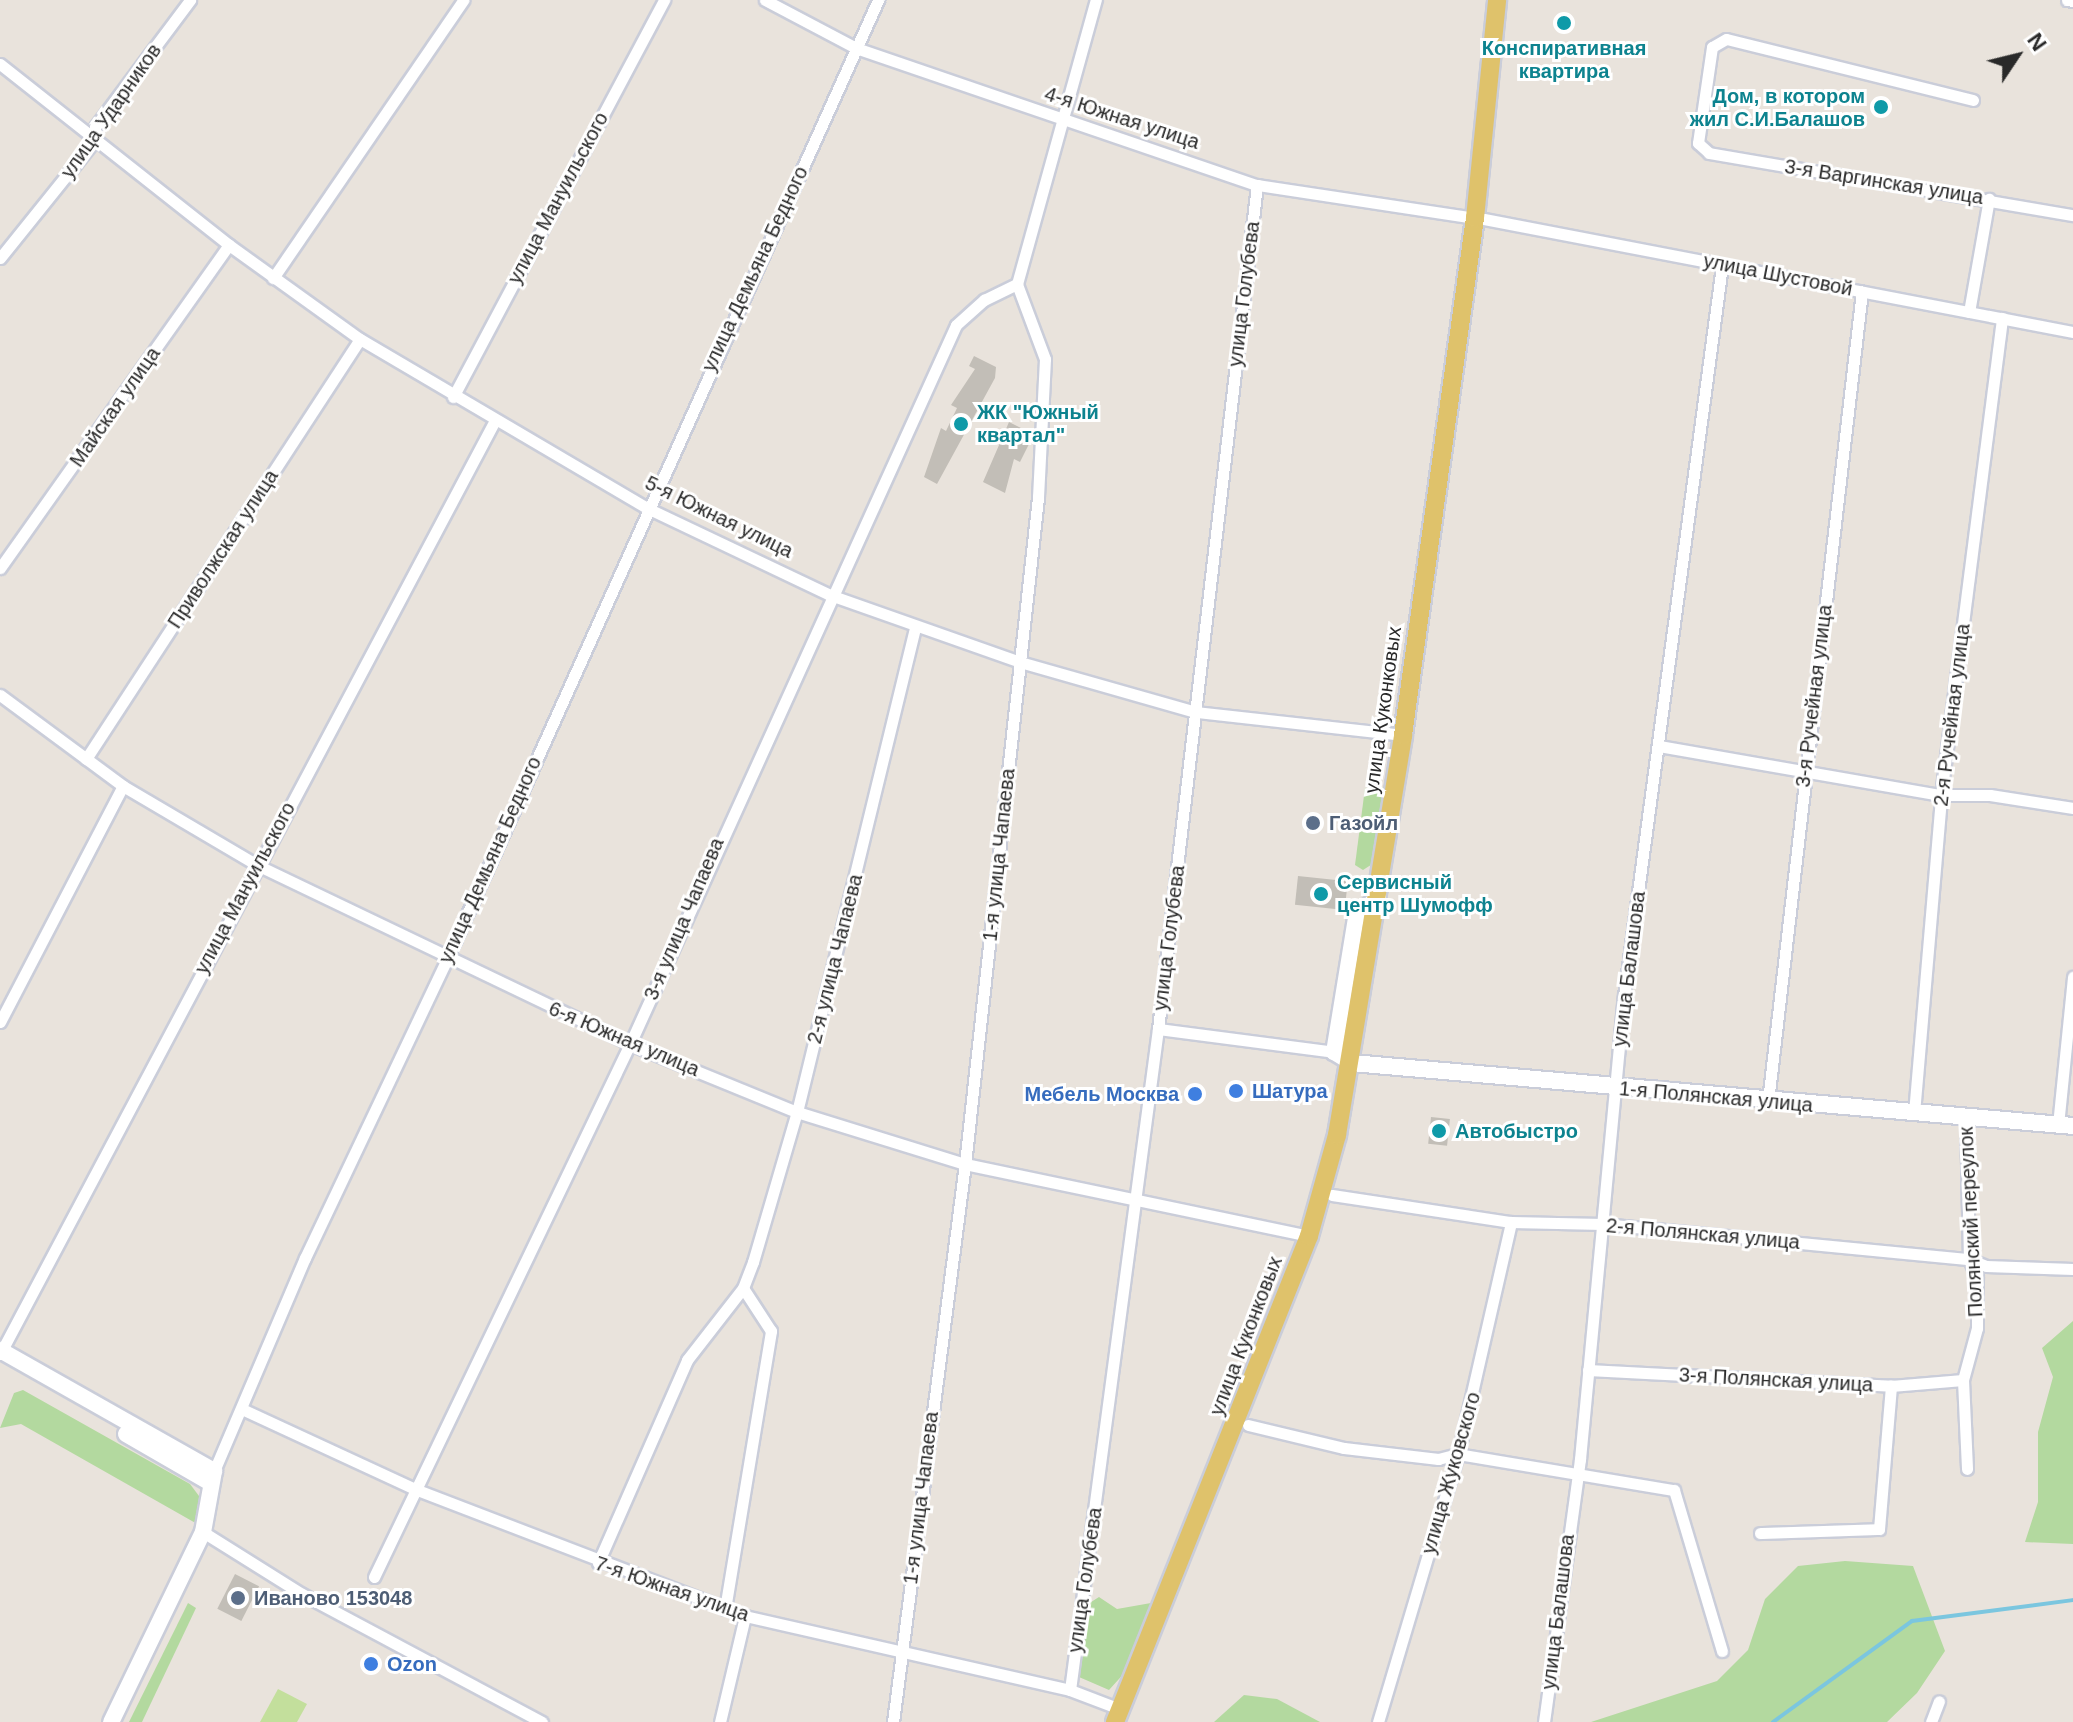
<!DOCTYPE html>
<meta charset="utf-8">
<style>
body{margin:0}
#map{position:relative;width:2073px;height:1722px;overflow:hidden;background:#e9e3dc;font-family:Helvetica,sans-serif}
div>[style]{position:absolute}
.green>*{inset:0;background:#b3d99f}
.pitch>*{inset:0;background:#c3df9c}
.stream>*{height:4px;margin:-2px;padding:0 2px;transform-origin:2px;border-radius:2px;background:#7bc6df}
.building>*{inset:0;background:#c2beb7;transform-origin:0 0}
.roads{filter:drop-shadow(2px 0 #cacdd9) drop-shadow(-2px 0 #cacdd9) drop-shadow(0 2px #cacdd9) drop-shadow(0 -2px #cacdd9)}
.street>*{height:11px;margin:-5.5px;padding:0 5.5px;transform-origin:5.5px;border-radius:5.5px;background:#fff}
.secondary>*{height:16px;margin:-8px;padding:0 8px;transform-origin:8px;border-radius:8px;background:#fff}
.primary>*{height:18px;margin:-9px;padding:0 9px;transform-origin:9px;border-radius:9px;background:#dfc26b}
.dots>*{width:22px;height:22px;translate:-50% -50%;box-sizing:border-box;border:4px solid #fff;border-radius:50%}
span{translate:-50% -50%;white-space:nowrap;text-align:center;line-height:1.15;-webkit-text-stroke:6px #fff;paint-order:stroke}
.culture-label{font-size:20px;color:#0d838f;font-weight:700}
.right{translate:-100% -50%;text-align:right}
.left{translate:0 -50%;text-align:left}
.street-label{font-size:20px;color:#292929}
.service-label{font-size:20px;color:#4e5e75;font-weight:700}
.shop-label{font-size:20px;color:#366cbe;font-weight:700}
.north{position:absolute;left:1977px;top:16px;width:80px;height:80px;-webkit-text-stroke:6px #fff;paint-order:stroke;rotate:55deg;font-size:22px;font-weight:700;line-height:32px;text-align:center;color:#292929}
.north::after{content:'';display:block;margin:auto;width:28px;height:36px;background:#292929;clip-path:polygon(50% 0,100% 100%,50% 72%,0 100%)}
</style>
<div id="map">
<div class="green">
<i style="clip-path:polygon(1384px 787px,1374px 863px,1363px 870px,1355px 865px,1365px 788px)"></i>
<i style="clip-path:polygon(2073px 1321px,2073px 1544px,2025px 1542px,2038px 1502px,2038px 1432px,2053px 1377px,2042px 1348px)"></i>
<i style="clip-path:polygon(23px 1390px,190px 1484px,202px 1500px,199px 1525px,21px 1424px,0 1428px,14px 1393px)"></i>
<i style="clip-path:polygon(1845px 1561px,1913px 1566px,1945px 1651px,1917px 1693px,1887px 1722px,1591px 1722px,1717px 1681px,1748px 1650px,1765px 1599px,1798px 1566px)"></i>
<i style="clip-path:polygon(1099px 1597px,1117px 1609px,1151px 1603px,1152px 1611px,1128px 1669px,1109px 1690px,1079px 1677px,1088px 1604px)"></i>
<i style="clip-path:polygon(188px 1603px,196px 1608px,142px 1722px,129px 1722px)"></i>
<i style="clip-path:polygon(1244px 1695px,1277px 1699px,1320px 1722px,1214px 1722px)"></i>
</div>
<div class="pitch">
<i style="clip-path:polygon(278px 1689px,307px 1704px,297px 1722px,260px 1722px)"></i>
</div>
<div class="stream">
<i style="left:1773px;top:1722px;width:172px;rotate:-36deg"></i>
<i style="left:1912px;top:1621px;width:162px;rotate:-7.4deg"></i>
</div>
<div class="building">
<i style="clip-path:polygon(974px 356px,996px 367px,995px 378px,937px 484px,924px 477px,941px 428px,946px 431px,957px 408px,951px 405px,975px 369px,969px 366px)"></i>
<i style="clip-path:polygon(1009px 422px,1027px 431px,1023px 441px,1029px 444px,1020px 462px,1014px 459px,1005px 493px,983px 482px)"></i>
<i style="left:1298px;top:876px;width:50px;height:29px;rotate:6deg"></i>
<i style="left:1431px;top:1117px;width:19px;height:27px;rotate:6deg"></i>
<i style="left:235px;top:1574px;width:27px;height:39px;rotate:27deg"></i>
</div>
<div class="roads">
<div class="street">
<i style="left:765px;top:0;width:103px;rotate:27.8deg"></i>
<i style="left:856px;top:48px;width:424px;rotate:18.9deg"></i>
<i style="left:1257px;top:185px;width:220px;rotate:8.6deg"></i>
<i style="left:2067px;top:0;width:6px;rotate:9deg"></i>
<i style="left:0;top:64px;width:292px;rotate:38.3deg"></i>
<i style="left:229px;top:245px;width:161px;rotate:35.7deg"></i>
<i style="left:360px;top:339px;width:333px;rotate:30.5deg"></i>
<i style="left:647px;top:508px;width:203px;rotate:25.4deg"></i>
<i style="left:830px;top:595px;width:201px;rotate:19.4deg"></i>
<i style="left:1020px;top:662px;width:183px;rotate:15.9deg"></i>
<i style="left:1196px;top:712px;width:208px;rotate:6.3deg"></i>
<i style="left:1973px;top:100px;width:254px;rotate:-166.1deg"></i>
<i style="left:1726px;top:39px;width:16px;rotate:150deg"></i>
<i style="left:1712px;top:47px;width:97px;rotate:98.3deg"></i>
<i style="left:1698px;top:143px;width:15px;rotate:42deg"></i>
<i style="left:1709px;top:153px;width:369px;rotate:9.7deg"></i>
<i style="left:1484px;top:219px;width:600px;rotate:10.86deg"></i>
<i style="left:0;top:258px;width:151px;rotate:-51.2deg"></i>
<i style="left:95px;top:140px;width:13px;rotate:-90deg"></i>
<i style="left:95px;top:127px;width:159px;rotate:-53.2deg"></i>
<i style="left:273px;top:278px;width:337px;rotate:-55.6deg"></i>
<i style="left:1969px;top:312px;width:115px;rotate:-80deg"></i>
<i style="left:453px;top:397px;width:450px;rotate:-62deg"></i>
<i style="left:0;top:568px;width:396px;rotate:-54.7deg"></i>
<i style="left:0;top:695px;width:153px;rotate:36.5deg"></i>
<i style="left:123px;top:786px;width:156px;rotate:30.5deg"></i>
<i style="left:257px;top:865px;width:414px;rotate:25.6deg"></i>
<i style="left:630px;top:1044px;width:180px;rotate:22.2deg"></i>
<i style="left:797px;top:1112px;width:176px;rotate:17.2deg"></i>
<i style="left:965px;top:1164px;width:351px;rotate:11.8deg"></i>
<i style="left:1659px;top:746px;width:286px;rotate:9.9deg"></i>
<i style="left:1941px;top:795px;width:49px"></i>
<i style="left:1990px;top:795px;width:84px;rotate:8.9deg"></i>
<i style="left:86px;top:759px;width:501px;rotate:-56.88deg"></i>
<i style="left:0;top:1022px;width:266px;rotate:-62.5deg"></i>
<i style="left:1158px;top:1029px;width:177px;rotate:7.4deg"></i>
<i style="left:1768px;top:1101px;width:815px;rotate:-83.38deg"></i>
<i style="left:1914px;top:1113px;width:319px;rotate:-85.1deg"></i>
<i style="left:1941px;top:795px;width:481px;rotate:-82.7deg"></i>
<i style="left:1966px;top:1117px;width:142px;rotate:88.8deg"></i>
<i style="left:1969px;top:1259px;width:20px;rotate:66deg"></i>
<i style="left:1977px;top:1277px;width:51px;rotate:90deg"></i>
<i style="left:1977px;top:1328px;width:54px;rotate:105.1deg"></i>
<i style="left:1963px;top:1380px;width:89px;rotate:87.4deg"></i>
<i style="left:2058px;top:1125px;width:149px;rotate:-84.2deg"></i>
<i style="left:1332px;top:1195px;width:181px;rotate:8.6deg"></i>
<i style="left:1511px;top:1222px;width:92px;rotate:1.2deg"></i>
<i style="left:1603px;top:1224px;width:368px;rotate:5.5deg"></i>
<i style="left:1969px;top:1259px;width:18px;rotate:22deg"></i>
<i style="left:1986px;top:1266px;width:87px;rotate:2deg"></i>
<i style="left:0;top:1354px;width:1055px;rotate:-62.07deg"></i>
<i style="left:1588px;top:1370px;width:303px;rotate:3deg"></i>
<i style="left:1891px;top:1386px;width:72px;rotate:-4.8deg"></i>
<i style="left:242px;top:1409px;width:191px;rotate:24.8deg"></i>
<i style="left:415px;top:1489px;width:354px;rotate:21deg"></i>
<i style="left:745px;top:1616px;width:333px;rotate:12.8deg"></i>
<i style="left:1070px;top:1690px;width:53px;rotate:20.8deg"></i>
<i style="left:1248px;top:1425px;width:99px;rotate:13.5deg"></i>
<i style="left:1344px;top:1448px;width:95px;rotate:6.7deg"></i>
<i style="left:1438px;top:1459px;width:21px;rotate:-14deg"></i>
<i style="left:1458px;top:1454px;width:219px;rotate:9.5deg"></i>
<i style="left:1674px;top:1490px;width:168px;rotate:73.4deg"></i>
<i style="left:214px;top:1471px;width:232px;rotate:-66.9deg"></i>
<i style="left:305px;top:1258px;width:329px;rotate:-64.6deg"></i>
<i style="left:446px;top:961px;width:1054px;rotate:-65.79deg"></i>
<i style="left:203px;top:1532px;width:117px;rotate:32.1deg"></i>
<i style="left:302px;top:1594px;width:272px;rotate:28.1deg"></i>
<i style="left:1760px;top:1533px;width:119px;rotate:-1.9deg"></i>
<i style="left:1879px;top:1529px;width:144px;rotate:-85.2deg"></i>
<i style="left:598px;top:1563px;width:222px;rotate:-66.3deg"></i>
<i style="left:687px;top:1360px;width:91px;rotate:-52.1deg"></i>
<i style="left:743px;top:1288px;width:28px;rotate:-69deg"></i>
<i style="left:753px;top:1262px;width:156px;rotate:-73.7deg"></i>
<i style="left:797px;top:1112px;width:499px;rotate:-76.3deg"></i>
<i style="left:374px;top:1577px;width:591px;rotate:-64.35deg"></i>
<i style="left:630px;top:1044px;width:789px;rotate:-65.61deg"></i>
<i style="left:956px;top:325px;width:38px;rotate:-42deg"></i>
<i style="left:984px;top:300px;width:37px;rotate:-26deg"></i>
<i style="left:725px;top:1609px;width:282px;rotate:-80.6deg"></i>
<i style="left:771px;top:1331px;width:51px;rotate:-123.1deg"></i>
<i style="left:1070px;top:1690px;width:667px;rotate:-82.42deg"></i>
<i style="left:1158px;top:1029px;width:850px;rotate:-83.31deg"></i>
<i style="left:720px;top:1722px;width:109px;rotate:-76.7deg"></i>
<i style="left:893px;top:1722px;width:563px;rotate:-82.65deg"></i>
<i style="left:965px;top:1164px;width:671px;rotate:-83.75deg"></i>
<i style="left:1038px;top:497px;width:138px;rotate:-87.1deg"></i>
<i style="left:1045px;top:359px;width:80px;rotate:-110.5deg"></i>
<i style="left:1017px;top:284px;width:295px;rotate:-74.5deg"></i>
<i style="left:1378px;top:1722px;width:280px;rotate:-73.4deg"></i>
<i style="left:1458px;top:1454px;width:238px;rotate:-77.1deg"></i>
<i style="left:1544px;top:1722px;width:265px;rotate:-82.2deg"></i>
<i style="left:1580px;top:1459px;width:465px;rotate:-84.6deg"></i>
<i style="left:1624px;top:996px;width:738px;rotate:-82.36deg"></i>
<i style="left:1931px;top:1722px;width:22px;rotate:-69deg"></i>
</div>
<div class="secondary">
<i style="left:1378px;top:897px;width:30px;rotate:136deg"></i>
<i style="left:1356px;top:918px;width:136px;rotate:99.3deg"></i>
<i style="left:1334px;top:1052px;width:21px;rotate:31deg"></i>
<i style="left:1352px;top:1063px;width:724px;rotate:4.99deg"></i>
<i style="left:0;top:1350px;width:246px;rotate:29.5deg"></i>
<i style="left:214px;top:1471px;width:62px;rotate:100.2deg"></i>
<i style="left:203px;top:1532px;width:211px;rotate:115.8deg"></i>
<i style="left:126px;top:1434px;width:98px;rotate:30deg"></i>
</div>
<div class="primary">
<i style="left:1115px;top:1722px;width:523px;rotate:-68.24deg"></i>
<i style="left:1309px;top:1236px;width:105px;rotate:-74.5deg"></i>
<i style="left:1337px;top:1135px;width:405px;rotate:-80.6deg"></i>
<i style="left:1403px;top:735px;width:522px;rotate:-82.07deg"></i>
<i style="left:1475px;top:218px;width:219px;rotate:-84.2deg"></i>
</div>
</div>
<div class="dots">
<i style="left:1564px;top:23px;background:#0f9aa8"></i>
<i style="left:1881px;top:107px;background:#0f9aa8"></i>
<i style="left:961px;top:424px;background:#0f9aa8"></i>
<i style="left:1313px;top:823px;background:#5c6f8a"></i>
<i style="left:1321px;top:894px;background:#0f9aa8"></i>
<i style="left:1236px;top:1091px;background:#3f7fe0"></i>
<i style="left:1195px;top:1094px;background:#3f7fe0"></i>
<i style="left:1439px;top:1131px;background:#0f9aa8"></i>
<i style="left:238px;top:1598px;background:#5c6f8a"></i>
<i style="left:371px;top:1664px;background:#3f7fe0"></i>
</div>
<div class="culture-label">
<span style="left:1564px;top:60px">Конспиративная<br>квартира</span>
<span class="right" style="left:1865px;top:108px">Дом, в котором<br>жил С.И.Балашов</span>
<span class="left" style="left:977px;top:424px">ЖК "Южный<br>квартал"</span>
<span class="left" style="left:1337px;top:894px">Сервисный<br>центр Шумофф</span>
<span class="left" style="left:1455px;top:1131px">Автобыстро</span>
</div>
<div class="street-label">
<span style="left:111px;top:111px;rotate:-55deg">улица Ударников</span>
<span style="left:1122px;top:118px;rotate:18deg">4-я Южная улица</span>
<span style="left:1884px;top:182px;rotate:9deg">3-я Варгинская улица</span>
<span style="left:558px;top:198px;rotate:-62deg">улица Мануильского</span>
<span style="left:755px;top:269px;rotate:-65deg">улица Демьяна Бедного</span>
<span style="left:1778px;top:275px;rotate:11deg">улица Шустовой</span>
<span style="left:1244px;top:294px;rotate:-83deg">улица Голубева</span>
<span style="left:115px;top:407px;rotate:-55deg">Майская улица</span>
<span style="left:719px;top:517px;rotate:26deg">5-я Южная улица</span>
<span style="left:223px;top:549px;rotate:-57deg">Приволжская улица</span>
<span style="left:1814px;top:696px;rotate:-83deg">3-я Ручейная улица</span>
<span style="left:1383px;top:710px;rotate:-82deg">улица Куконковых</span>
<span style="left:1952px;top:715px;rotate:-83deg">2-я Ручейная улица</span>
<span style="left:999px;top:855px;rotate:-84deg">1-я улица Чапаева</span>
<span style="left:490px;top:860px;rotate:-66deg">улица Демьяна Бедного</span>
<span style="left:245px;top:888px;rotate:-62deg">улица Мануильского</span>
<span style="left:684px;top:919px;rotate:-67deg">3-я улица Чапаева</span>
<span style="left:1169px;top:938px;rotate:-83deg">улица Голубева</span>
<span style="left:835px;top:959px;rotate:-76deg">2-я улица Чапаева</span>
<span style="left:1629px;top:969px;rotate:-83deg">улица Балашова</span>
<span style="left:624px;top:1039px;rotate:23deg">6-я Южная улица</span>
<span style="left:1716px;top:1097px;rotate:5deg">1-я Полянская улица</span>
<span style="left:1971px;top:1222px;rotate:-93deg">Полянский переулок</span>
<span style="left:1703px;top:1234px;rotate:5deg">2-я Полянская улица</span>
<span style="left:1246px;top:1336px;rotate:-69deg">улица Куконковых</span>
<span style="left:1776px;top:1380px;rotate:3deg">3-я Полянская улица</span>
<span style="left:1451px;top:1473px;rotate:-74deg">улица Жуковского</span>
<span style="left:921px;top:1498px;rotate:-83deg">1-я улица Чапаева</span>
<span style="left:1085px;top:1580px;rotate:-82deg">улица Голубева</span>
<span style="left:672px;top:1589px;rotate:19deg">7-я Южная улица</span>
<span style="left:1558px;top:1612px;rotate:-83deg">улица Балашова</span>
</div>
<div class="service-label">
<span class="left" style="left:1329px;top:823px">Газойл</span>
<span class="left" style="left:254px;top:1598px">Иваново 153048</span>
</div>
<div class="shop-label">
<span class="left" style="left:1252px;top:1091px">Шатура</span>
<span class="right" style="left:1179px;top:1094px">Мебель Москва</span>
<span class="left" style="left:387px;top:1664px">Ozon</span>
</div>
<div class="north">N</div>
</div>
